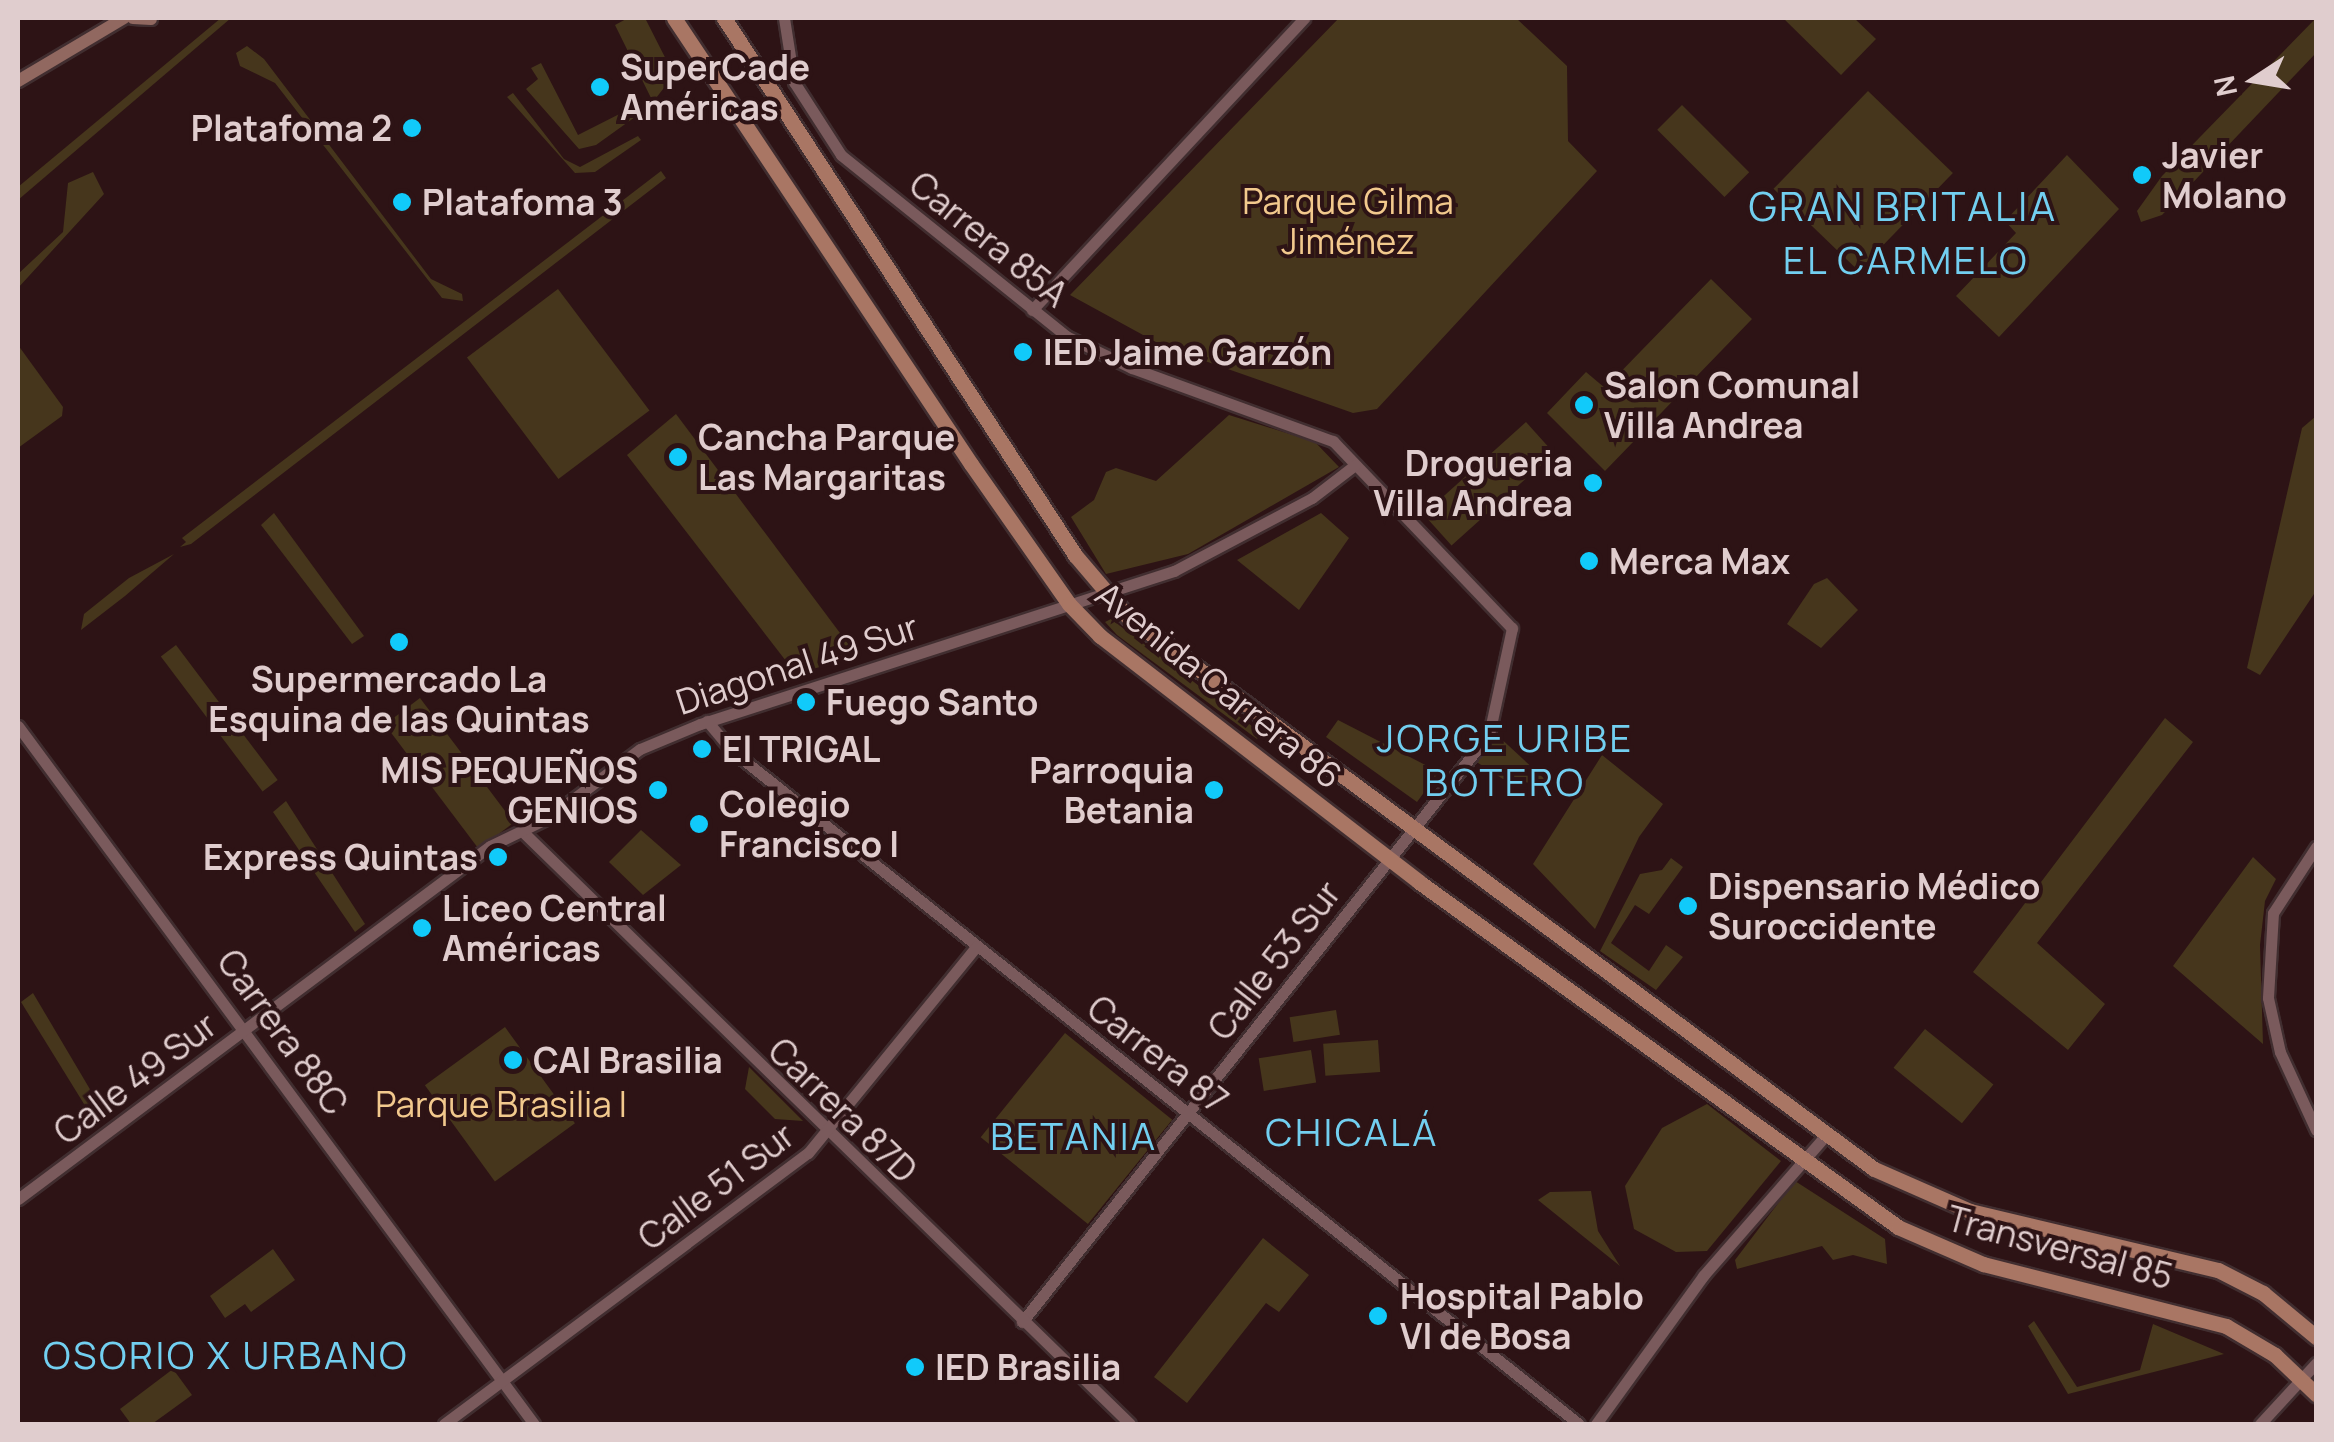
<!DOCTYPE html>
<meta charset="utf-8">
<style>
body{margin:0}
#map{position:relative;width:2334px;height:1442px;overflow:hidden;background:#2d1315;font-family:Manrope,sans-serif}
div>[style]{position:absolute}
.green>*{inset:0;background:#46361c;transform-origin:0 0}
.roads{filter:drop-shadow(2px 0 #412e30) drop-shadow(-2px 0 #412e30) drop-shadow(0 2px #412e30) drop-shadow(0 -2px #412e30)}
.tertiary>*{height:11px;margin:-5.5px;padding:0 5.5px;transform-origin:5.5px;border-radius:5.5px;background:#7a5a5c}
.secondary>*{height:12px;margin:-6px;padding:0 6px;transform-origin:6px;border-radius:6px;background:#916860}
.primary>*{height:15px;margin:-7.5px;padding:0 7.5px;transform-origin:7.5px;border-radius:7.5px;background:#a97664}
.dots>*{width:28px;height:28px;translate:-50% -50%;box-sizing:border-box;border:5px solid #2d1315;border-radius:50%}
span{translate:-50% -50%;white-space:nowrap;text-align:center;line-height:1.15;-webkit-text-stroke:8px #2d1315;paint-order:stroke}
.poi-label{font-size:35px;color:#e0cdce;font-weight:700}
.left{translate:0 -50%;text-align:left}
.right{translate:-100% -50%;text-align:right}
.park-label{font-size:35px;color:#f2c98d}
.street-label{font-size:35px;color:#e0cdce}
.neighbourhood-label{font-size:38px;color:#72cff0;letter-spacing:2.5px}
.quarter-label{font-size:40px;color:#72cff0;letter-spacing:2.5px}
.frame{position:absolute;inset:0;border:20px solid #e0cdce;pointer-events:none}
.north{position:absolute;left:2204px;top:30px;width:100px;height:100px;-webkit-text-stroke:8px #2d1315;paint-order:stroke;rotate:258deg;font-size:28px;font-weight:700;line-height:40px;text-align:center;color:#e0cdce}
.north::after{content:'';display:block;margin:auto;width:35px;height:45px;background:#e0cdce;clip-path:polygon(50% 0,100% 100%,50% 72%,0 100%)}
</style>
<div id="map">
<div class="green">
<i style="clip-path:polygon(221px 18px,231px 18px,18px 200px,18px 187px)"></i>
<i style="clip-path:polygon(628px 18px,645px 18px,674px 75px,649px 107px,596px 145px,579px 149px,526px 89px,538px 79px,531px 68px,541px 63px,578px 135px,651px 98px,615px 25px)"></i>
<i style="clip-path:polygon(1339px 18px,1516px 18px,1567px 66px,1568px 141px,1597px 171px,1377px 409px,1353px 413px,1165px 347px,1070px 295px)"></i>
<i style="clip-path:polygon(1783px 18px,1854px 18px,1876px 39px,1841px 75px)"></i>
<i style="clip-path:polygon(2316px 18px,2316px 53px,2162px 215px,2141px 222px,2137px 211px,2162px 176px)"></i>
<i style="clip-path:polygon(247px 46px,264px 59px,431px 279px,462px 294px,463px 301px,442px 298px,275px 83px,240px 66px,236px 53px)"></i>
<i style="left:1868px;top:91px;width:118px;height:136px;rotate:44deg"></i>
<i style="clip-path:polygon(513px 93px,564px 159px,580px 167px,638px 136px,641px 140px,595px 172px,575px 173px,507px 97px)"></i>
<i style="left:1682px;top:105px;width:95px;height:35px;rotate:45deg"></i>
<i style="clip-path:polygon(2067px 155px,2119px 209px,1999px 337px,1956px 296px,2016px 233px,2005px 221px)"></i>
<i style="clip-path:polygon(661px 171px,666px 178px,191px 544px,180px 547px,186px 542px,182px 538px)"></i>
<i style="clip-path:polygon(93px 172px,104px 194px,18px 288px,18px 274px,63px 232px,68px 183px)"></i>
<i style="clip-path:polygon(1711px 279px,1752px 319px,1605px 471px,1547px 413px,1586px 372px,1605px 388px)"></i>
<i style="left:558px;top:289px;width:152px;height:114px;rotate:53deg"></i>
<i style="clip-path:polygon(18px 345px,63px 407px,62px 416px,18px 448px)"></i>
<i style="clip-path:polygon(676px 414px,840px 633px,857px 656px,796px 674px,627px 455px)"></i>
<i style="clip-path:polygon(1229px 415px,1315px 442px,1339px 467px,1188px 554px,1106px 574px,1071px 517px,1094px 500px,1106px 472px,1116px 468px,1156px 481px)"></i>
<i style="clip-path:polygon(2315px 417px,2316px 591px,2260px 675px,2247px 668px,2302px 428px)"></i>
<i style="left:1526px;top:422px;width:42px;height:138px;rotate:48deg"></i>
<i style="clip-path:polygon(274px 513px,364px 636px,352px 644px,261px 525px)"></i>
<i style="clip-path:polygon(1321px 513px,1349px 538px,1299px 610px,1237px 560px)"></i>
<i style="clip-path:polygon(174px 554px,125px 596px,81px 630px,84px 614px,129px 578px)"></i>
<i style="clip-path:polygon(1827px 578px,1858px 610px,1821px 648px,1787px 624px,1814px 584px)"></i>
<i style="clip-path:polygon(1111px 619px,1261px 733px,1257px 739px,1117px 635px,1105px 622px)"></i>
<i style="left:176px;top:645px;width:169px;height:19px;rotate:53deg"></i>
<i style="left:420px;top:698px;width:156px;height:44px;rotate:53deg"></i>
<i style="clip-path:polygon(2165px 718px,2193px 742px,2037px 943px,2105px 1004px,2068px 1050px,1973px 972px)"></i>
<i style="clip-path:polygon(1338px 720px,1439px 772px,1417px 802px,1326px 737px)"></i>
<i style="clip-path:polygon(1496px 734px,1552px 786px,1503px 779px,1475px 761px)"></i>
<i style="clip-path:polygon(1602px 755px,1663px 804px,1639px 837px,1595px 929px,1533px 864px)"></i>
<i style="clip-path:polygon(286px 801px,365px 924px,355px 932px,273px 812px)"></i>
<i style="clip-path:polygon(641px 830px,681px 865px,643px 895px,609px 862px)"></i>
<i style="clip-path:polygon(2253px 857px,2276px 879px,2265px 901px,2260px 945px,2263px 1044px,2173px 966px)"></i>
<i style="clip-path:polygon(1671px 858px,1683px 867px,1649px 914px,1635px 905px,1611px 943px,1649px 971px,1666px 945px,1683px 957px,1656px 990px,1600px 951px,1640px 874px,1662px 870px)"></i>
<i style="clip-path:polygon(33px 993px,107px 1118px,97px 1125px,21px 1002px)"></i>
<i style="left:1336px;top:1010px;width:25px;height:47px;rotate:81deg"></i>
<i style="left:505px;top:1027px;width:119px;height:99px;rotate:54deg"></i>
<i style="left:1925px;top:1029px;width:88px;height:50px;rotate:39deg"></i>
<i style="left:1065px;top:1033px;width:138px;height:134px;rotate:39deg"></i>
<i style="left:1378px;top:1040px;width:32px;height:55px;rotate:86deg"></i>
<i style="left:1311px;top:1050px;width:33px;height:53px;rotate:81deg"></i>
<i style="clip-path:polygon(749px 1067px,803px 1121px,775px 1119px,745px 1089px)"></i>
<i style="clip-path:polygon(1707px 1104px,1781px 1161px,1707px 1251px,1676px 1252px,1634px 1229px,1625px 1186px,1662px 1128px)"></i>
<i style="clip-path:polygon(1795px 1181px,1885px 1239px,1887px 1264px,1853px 1255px,1833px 1260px,1822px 1246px,1737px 1269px,1735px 1260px)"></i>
<i style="clip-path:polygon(1591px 1191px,1598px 1231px,1620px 1266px,1538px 1200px,1550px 1192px)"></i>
<i style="clip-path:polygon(1263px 1238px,1309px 1275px,1279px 1312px,1266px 1303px,1187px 1403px,1154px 1377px)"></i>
<i style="clip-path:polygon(273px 1249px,295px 1280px,251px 1312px,245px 1304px,225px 1318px,210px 1296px)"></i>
<i style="clip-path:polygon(2034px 1321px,2077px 1387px,2140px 1370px,2153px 1324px,2224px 1354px,2068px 1394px,2028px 1326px)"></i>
<i style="clip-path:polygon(173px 1369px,192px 1395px,152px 1424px,131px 1424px,120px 1409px)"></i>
</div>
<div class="roads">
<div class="tertiary">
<i style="left:784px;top:18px;width:65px;rotate:81.1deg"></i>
<i style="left:794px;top:82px;width:87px;rotate:57.2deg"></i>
<i style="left:841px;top:155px;width:289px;rotate:38.8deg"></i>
<i style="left:1066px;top:336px;width:73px;rotate:25.9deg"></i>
<i style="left:1132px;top:368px;width:214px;rotate:20deg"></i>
<i style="left:1333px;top:441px;width:259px;rotate:46.3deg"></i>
<i style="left:1512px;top:628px;width:108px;rotate:102.2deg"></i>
<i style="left:1489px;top:734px;width:751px;rotate:128.46deg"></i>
<i style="left:1032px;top:310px;width:399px;rotate:-47deg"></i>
<i style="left:707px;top:721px;width:38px;rotate:50deg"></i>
<i style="left:731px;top:750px;width:1083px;rotate:38.48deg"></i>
<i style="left:18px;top:726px;width:868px;rotate:53.53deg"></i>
<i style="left:522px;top:831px;width:849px;rotate:44.28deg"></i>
<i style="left:2316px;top:847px;width:79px;rotate:123.1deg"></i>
<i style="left:2273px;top:913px;width:85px;rotate:93.4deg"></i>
<i style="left:2268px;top:998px;width:55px;rotate:77.5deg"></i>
<i style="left:2280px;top:1052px;width:86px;rotate:65.2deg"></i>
<i style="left:18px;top:1199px;width:589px;rotate:-36.79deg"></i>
<i style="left:490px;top:846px;width:64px;rotate:-25.8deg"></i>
<i style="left:548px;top:818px;width:115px;rotate:-36.9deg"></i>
<i style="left:640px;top:749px;width:65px;rotate:-22.6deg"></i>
<i style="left:700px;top:724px;width:498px;rotate:-17.9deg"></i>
<i style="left:1174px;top:571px;width:156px;rotate:-27.9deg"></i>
<i style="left:1312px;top:498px;width:54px;rotate:-37.5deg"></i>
<i style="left:444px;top:1424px;width:454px;rotate:-36.7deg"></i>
<i style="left:808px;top:1153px;width:267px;rotate:-50.8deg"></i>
<i style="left:1596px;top:1424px;width:183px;rotate:-54.1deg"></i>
<i style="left:1703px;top:1276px;width:189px;rotate:-48.9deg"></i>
<i style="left:2260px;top:1424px;width:83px;rotate:-47.4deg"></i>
</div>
<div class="secondary">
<i style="left:133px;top:18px;width:18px;rotate:3deg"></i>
<i style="left:18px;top:81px;width:123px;rotate:-30.7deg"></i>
</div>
<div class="primary">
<i style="left:674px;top:18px;width:536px;rotate:56.34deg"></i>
<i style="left:971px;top:464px;width:171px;rotate:55deg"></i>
<i style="left:1069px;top:604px;width:45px;rotate:45.9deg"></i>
<i style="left:1100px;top:636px;width:403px;rotate:37.6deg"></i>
<i style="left:1419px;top:882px;width:590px;rotate:35.76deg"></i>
<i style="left:1898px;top:1227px;width:93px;rotate:23.5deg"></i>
<i style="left:1983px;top:1264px;width:251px;rotate:14.3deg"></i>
<i style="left:2226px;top:1326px;width:57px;rotate:30.6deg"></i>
<i style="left:2275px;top:1355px;width:57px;rotate:43.6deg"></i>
<i style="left:724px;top:18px;width:642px;rotate:56.83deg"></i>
<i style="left:1075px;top:555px;width:80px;rotate:49.6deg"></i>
<i style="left:1127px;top:616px;width:929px;rotate:36.51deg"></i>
<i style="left:1874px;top:1169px;width:105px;rotate:23.6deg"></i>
<i style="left:1970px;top:1211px;width:255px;rotate:13.4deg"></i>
<i style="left:2218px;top:1270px;width:51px;rotate:27.1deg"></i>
<i style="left:2263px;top:1293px;width:69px;rotate:39.7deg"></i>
</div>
</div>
<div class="dots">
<i style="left:600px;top:87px;background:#11cafa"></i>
<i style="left:412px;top:128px;background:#11cafa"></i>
<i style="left:2142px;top:175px;background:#11cafa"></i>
<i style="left:402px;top:202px;background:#11cafa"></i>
<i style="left:1023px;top:352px;background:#11cafa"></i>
<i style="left:1584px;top:405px;background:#11cafa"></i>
<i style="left:678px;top:457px;background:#11cafa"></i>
<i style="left:1593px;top:483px;background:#11cafa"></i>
<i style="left:1589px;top:561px;background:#11cafa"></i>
<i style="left:399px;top:642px;background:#11cafa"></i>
<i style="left:806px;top:702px;background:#11cafa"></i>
<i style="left:702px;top:749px;background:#11cafa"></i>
<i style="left:658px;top:790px;background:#11cafa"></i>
<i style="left:1214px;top:790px;background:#11cafa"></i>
<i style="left:699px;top:824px;background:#11cafa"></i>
<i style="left:498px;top:857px;background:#11cafa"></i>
<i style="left:1688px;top:906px;background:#11cafa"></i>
<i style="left:422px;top:928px;background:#11cafa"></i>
<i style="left:513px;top:1060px;background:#11cafa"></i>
<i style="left:1378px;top:1316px;background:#11cafa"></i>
<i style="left:915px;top:1367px;background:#11cafa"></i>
</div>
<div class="poi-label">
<span class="left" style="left:620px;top:87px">SuperCade<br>Américas</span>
<span class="right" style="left:392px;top:128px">Platafoma 2</span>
<span class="left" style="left:2162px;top:175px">Javier<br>Molano</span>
<span class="left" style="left:422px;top:202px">Platafoma 3</span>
<span class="left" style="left:1043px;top:352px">IED Jaime Garzón</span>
<span class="left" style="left:1604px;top:405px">Salon Comunal<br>Villa Andrea</span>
<span class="left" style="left:698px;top:457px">Cancha Parque<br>Las Margaritas</span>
<span class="right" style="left:1573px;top:483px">Drogueria<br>Villa Andrea</span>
<span class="left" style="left:1609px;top:561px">Merca Max</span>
<span style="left:399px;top:699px">Supermercado La<br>Esquina de las Quintas</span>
<span class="left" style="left:826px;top:702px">Fuego Santo</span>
<span class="left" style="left:722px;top:749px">El TRIGAL</span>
<span class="right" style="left:638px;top:790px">MIS PEQUEÑOS<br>GENIOS</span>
<span class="right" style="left:1194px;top:790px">Parroquia<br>Betania</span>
<span class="left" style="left:719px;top:824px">Colegio<br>Francisco I</span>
<span class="right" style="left:478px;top:857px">Express Quintas</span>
<span class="left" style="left:1708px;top:906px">Dispensario Médico<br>Suroccidente</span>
<span class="left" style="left:442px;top:928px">Liceo Central<br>Américas</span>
<span class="left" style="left:533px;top:1060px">CAI Brasilia</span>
<span class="left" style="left:1400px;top:1316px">Hospital Pablo<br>VI de Bosa</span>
<span class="left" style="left:935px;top:1367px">IED Brasilia</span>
</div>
<div class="park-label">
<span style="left:1348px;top:221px">Parque Gilma<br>Jiménez</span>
<span style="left:501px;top:1104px">Parque Brasilia I</span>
</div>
<div class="street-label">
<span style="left:989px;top:239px;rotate:39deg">Carrera 85A</span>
<span style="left:797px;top:664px;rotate:-18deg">Diagonal 49 Sur</span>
<span style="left:1219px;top:685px;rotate:39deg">Avenida Carrera 86</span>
<span style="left:1274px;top:960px;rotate:-52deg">Calle 53 Sur</span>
<span style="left:283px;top:1032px;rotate:54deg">Carrera 88C</span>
<span style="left:1158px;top:1054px;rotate:38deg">Carrera 87</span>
<span style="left:135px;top:1078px;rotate:-37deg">Calle 49 Sur</span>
<span style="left:843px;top:1110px;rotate:44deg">Carrera 87D</span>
<span style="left:716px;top:1186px;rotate:-37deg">Calle 51 Sur</span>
<span style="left:2060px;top:1247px;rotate:15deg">Transversal 85</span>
</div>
<div class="neighbourhood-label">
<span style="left:1906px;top:260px">EL CARMELO</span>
<span style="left:1505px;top:760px">JORGE URIBE<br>BOTERO</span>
<span style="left:1352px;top:1132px">CHICALÁ</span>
<span style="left:1074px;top:1136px">BETANIA</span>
<span style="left:226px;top:1355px">OSORIO X URBANO</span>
</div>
<div class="quarter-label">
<span style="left:1903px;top:206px">GRAN BRITALIA</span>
</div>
<div class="frame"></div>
<div class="north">N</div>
</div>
